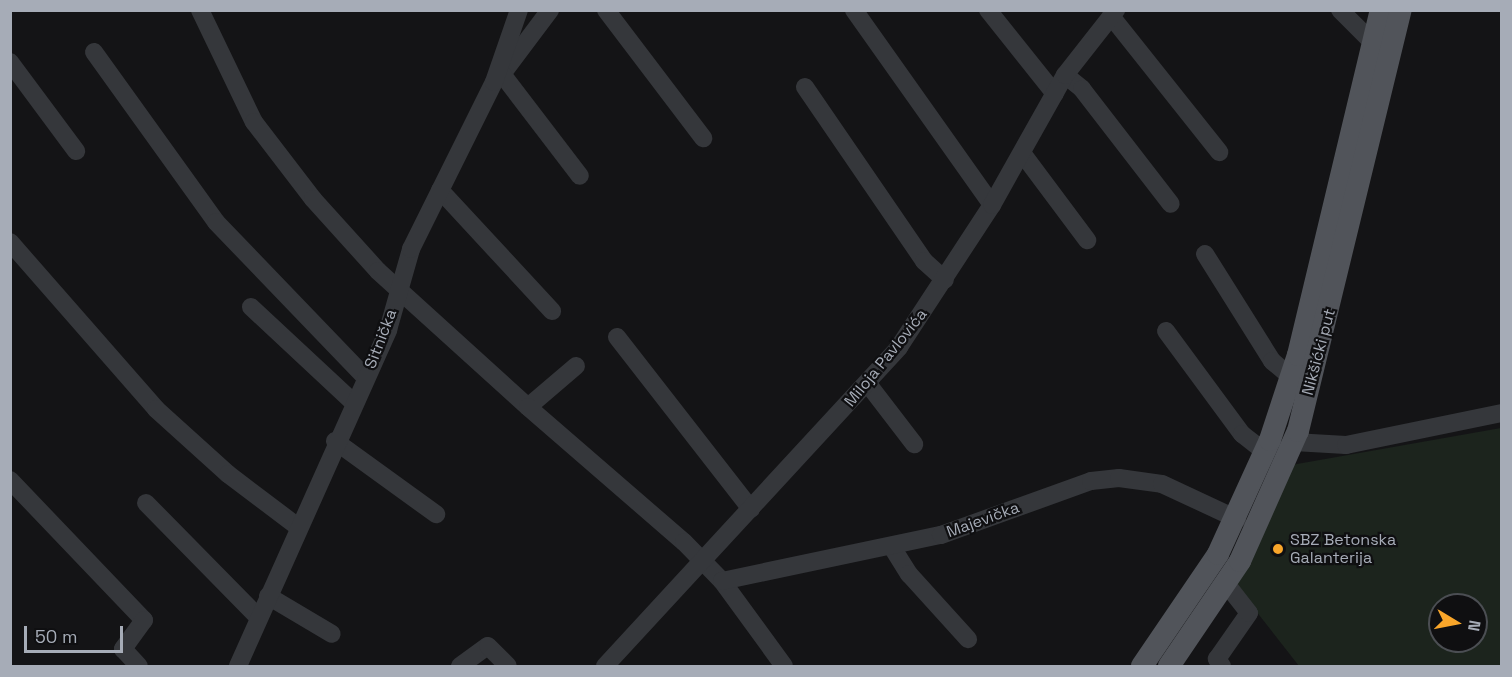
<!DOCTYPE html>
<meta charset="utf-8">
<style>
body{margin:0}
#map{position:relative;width:1512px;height:677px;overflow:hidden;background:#141416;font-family:"Space Grotesk",sans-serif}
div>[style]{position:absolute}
.green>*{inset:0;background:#1c241d}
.minor>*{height:18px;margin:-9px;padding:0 9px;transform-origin:9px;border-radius:9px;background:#35373b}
.major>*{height:22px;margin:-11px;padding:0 11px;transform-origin:11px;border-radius:11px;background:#51545a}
.dots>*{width:16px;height:16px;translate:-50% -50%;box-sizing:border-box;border:3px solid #0f0f11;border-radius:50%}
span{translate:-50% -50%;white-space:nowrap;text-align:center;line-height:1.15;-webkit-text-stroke:4.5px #0f0f11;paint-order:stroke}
.street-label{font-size:16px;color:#a6acb7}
.poi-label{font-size:16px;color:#a6acb7}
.left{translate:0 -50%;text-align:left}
.frame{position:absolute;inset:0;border:12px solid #a6acb7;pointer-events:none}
.north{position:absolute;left:1428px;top:593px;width:60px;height:60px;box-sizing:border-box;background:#0f0f11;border:2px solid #4b4e53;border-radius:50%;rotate:100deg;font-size:16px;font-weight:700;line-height:24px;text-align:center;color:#a6acb7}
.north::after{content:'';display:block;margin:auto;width:21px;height:27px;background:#f9a62a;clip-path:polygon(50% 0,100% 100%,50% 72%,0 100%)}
.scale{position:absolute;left:24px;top:626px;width:99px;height:27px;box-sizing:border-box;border:3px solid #a6acb7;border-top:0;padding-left:8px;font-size:18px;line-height:21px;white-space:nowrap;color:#a6acb7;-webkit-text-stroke:4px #0f0f11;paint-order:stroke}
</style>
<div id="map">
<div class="green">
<i style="clip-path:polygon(evenodd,1501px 428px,1501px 666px,1299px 666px,1231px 579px,1280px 467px,1501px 428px,1440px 605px,1476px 605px,1476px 641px,1440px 641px,1440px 605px)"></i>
</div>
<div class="minor">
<i style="left:200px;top:10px;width:124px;rotate:64.3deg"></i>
<i style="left:254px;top:122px;width:97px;rotate:52.5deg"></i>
<i style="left:313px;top:199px;width:97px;rotate:47.9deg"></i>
<i style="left:378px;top:271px;width:202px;rotate:42.2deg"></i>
<i style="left:606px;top:10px;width:161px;rotate:52.8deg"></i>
<i style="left:854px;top:10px;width:239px;rotate:54.7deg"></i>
<i style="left:988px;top:10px;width:107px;rotate:51.4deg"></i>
<i style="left:1340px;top:10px;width:47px;rotate:45deg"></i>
<i style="left:1111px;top:16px;width:174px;rotate:51.5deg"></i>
<i style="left:94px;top:52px;width:209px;rotate:54.3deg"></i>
<i style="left:216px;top:222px;width:216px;rotate:46.1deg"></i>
<i style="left:10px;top:62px;width:111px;rotate:53.4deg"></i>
<i style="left:505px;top:70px;width:75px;rotate:-53.1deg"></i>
<i style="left:502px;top:74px;width:128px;rotate:52.6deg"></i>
<i style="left:1065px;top:75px;width:22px;rotate:39deg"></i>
<i style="left:1082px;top:89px;width:145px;rotate:52.3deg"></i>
<i style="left:805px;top:87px;width:211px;rotate:55.6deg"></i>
<i style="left:924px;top:261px;width:28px;rotate:42deg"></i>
<i style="left:1022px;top:153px;width:109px;rotate:53.2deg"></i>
<i style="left:440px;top:190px;width:165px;rotate:47.2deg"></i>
<i style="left:10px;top:242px;width:222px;rotate:48.8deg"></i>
<i style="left:156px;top:409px;width:97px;rotate:42.1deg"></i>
<i style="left:228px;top:474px;width:88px;rotate:37.1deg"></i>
<i style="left:1205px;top:254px;width:126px;rotate:57.9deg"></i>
<i style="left:1272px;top:361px;width:25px;rotate:40deg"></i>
<i style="left:251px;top:307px;width:141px;rotate:43deg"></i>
<i style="left:1166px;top:331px;width:128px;rotate:53.6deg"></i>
<i style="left:1242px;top:434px;width:29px;rotate:38deg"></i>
<i style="left:617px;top:337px;width:218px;rotate:52.1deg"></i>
<i style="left:576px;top:366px;width:63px;rotate:139.5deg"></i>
<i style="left:528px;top:407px;width:206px;rotate:40.9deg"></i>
<i style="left:684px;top:542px;width:54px;rotate:45.7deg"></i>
<i style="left:722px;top:581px;width:105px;rotate:53.9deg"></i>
<i style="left:868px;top:384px;width:76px;rotate:52.5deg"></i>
<i style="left:335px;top:441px;width:125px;rotate:35.9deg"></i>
<i style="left:1294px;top:442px;width:52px;rotate:3.3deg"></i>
<i style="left:1346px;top:445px;width:159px;rotate:-11.6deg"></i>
<i style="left:10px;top:480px;width:194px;rotate:46.3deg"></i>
<i style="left:144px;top:620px;width:36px;rotate:126deg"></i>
<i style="left:123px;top:649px;width:23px;rotate:47deg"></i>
<i style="left:146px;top:503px;width:161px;rotate:45.5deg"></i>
<i style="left:892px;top:547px;width:32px;rotate:58deg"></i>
<i style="left:909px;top:574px;width:88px;rotate:47.8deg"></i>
<i style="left:722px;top:581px;width:224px;rotate:-11.9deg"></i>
<i style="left:941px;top:535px;width:159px;rotate:-19.8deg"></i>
<i style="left:1091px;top:481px;width:28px;rotate:-6deg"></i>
<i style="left:1119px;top:478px;width:43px;rotate:7.9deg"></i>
<i style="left:1162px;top:484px;width:83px;rotate:25deg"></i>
<i style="left:268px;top:596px;width:74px;rotate:30.7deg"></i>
<i style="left:238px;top:666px;width:368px;rotate:-65.9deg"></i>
<i style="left:388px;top:330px;width:84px;rotate:-74.1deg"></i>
<i style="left:411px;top:249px;width:186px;rotate:-63.6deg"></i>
<i style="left:494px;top:82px;width:76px;rotate:-70.9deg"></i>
<i style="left:460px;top:666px;width:34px;rotate:-36deg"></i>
<i style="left:488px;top:646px;width:28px;rotate:45deg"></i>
<i style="left:605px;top:666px;width:434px;rotate:-47.3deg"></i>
<i style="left:899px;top:347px;width:170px;rotate:-56.8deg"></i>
<i style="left:992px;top:205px;width:149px;rotate:-60.7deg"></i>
<i style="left:1065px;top:75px;width:83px;rotate:-51.9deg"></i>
<i style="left:1222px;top:666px;width:9px;rotate:-126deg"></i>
<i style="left:1217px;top:659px;width:56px;rotate:-55.2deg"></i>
<i style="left:1249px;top:613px;width:37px;rotate:-128deg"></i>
</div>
<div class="major">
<i style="left:1142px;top:666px;width:135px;rotate:-55.8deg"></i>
<i style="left:1218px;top:554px;width:125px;rotate:-65.5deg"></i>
<i style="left:1270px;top:440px;width:89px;rotate:-71.8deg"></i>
<i style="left:1298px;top:355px;width:355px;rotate:-76.5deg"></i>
<i style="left:1169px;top:666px;width:127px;rotate:-55.9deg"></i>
<i style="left:1240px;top:561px;width:142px;rotate:-66deg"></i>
<i style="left:1298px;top:431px;width:433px;rotate:-76.3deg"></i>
</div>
<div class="dots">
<i style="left:1278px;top:549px;background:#f9a62a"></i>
</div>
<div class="street-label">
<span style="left:381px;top:339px;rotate:-69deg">Sitnička</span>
<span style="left:1319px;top:352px;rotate:-75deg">Nikšićki put</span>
<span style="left:886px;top:358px;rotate:-51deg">Miloja Pavlovića</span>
<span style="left:983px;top:520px;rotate:-20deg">Majevička</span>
</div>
<div class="poi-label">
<span class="left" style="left:1290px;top:549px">SBZ Betonska<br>Galanterija</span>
</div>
<div class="frame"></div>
<div class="north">N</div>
<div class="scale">50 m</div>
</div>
